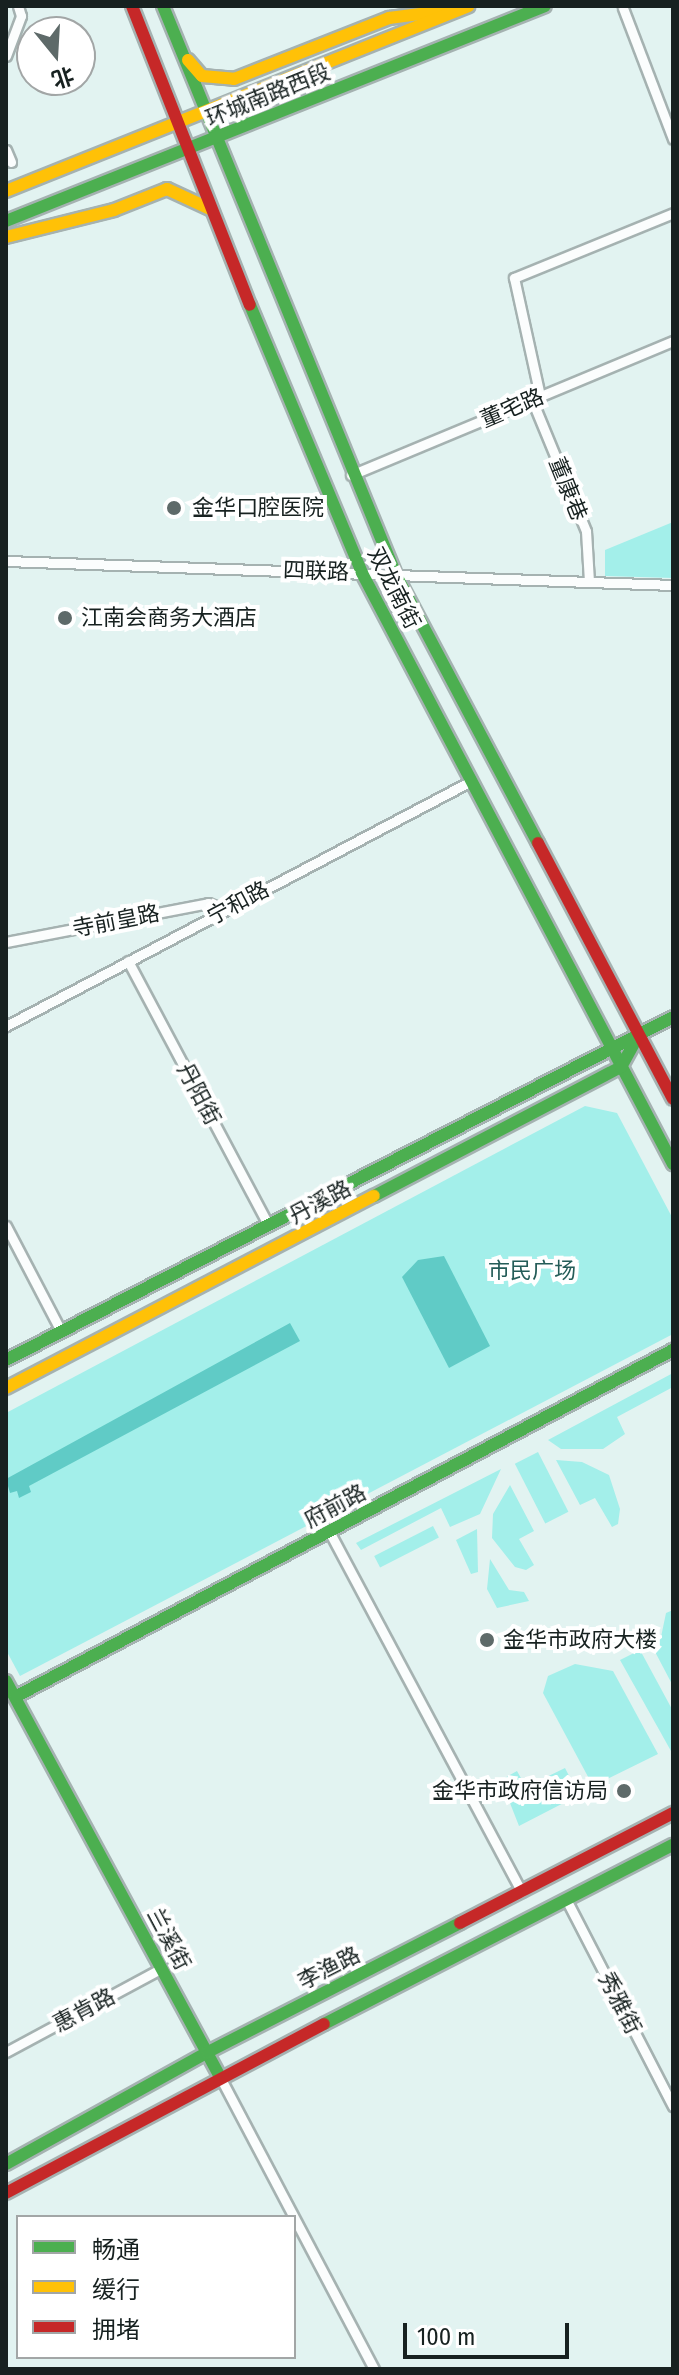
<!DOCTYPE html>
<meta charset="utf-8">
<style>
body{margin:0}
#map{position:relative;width:679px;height:2375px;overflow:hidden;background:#e2f3f1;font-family:"Fira Sans Condensed","Noto Sans SC",sans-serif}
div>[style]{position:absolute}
.green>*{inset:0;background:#a3efea;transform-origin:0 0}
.water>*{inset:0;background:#60cbc6}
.roads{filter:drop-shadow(2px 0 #a5b2b1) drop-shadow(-2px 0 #a5b2b1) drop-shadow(0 2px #a5b2b1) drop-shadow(0 -2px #a5b2b1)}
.street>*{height:9px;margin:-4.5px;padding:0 4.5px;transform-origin:4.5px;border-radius:4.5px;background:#fbfdfd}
.fast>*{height:12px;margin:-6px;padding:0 6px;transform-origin:6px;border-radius:6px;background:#4caf50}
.slow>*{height:12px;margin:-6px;padding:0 6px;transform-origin:6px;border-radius:6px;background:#ffc107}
.jam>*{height:12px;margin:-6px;padding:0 6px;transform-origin:6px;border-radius:6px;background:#c62828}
.dots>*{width:22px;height:22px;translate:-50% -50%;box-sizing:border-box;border:4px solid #fff;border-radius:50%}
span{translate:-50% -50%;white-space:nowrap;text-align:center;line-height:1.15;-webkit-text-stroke:8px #fff;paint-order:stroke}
.street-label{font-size:22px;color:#172120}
.poi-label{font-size:22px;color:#172120}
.left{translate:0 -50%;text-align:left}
.right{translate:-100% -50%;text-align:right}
.park-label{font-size:22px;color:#245c58}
.frame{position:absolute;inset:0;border:8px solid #172120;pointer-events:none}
.legend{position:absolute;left:16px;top:2215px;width:280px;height:144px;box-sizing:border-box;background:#fff;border:2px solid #a2a6a6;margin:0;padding:10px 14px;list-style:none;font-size:24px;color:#172120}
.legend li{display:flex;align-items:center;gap:16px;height:40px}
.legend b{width:40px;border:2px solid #a2a6a6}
.north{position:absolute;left:16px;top:16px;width:80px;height:80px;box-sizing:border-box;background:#fff;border:2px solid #a2a6a6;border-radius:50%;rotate:162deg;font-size:22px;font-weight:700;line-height:32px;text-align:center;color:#172120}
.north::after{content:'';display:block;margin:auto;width:28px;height:36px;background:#5e6a69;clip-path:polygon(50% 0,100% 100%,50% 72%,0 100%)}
.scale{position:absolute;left:403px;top:2323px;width:166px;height:36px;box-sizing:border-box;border:4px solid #172120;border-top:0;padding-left:10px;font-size:24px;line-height:28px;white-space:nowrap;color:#172120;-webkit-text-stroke:6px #fff;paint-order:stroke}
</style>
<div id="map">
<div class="green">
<i style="clip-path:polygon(673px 522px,673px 578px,605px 576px,605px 550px)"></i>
<i style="clip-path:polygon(585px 1106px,617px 1113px,673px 1219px,673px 1334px,20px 1676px,6px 1650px,6px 1413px)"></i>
<i style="clip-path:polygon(673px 1373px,673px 1387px,617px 1417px,625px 1434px,603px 1449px,561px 1449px,548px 1440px)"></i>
<i style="left:538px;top:1452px;width:67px;height:26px;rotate:63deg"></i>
<i style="clip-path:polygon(556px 1460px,582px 1462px,609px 1475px,620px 1509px,618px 1524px,612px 1527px,595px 1498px,580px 1505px)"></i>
<i style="clip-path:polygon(501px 1469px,480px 1514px,450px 1527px,441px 1508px,361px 1550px,356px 1543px)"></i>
<i style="clip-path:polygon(510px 1485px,534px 1531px,519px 1539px,534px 1565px,526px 1570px,515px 1567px,492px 1538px,493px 1514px)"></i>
<i style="left:433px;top:1526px;width:13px;height:66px;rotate:63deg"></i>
<i style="clip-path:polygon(477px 1529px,478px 1572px,471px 1574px,456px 1540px)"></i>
<i style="clip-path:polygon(490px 1559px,509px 1590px,524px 1592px,529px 1601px,497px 1608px,487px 1589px)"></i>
<i style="clip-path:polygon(673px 1610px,673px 1686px,652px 1646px,661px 1637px,666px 1613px)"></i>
<i style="clip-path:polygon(640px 1650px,673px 1711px,671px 1751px,620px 1660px)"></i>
<i style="clip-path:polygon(575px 1664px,613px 1671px,658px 1754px,593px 1786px,543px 1693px,548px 1676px)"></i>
<i style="clip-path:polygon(565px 1768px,579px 1795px,519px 1826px,501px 1780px,517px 1771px,526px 1787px)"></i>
</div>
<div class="water">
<i style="clip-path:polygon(444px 1256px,490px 1346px,449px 1368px,402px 1277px,418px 1260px)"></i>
<i style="clip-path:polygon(290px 1323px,300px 1341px,29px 1486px,31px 1492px,19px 1498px,17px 1491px,10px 1493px,6px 1479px)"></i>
</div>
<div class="roads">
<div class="street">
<i style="left:623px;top:8px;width:140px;rotate:69.1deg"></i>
<i style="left:6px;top:56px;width:43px;rotate:-69.4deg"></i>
<i style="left:21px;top:16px;width:10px;rotate:-107deg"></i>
<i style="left:6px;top:150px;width:13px;rotate:67deg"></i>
<i style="left:540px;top:396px;width:121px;rotate:-102.4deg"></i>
<i style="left:514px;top:278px;width:172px;rotate:-22.2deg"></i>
<i style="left:532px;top:400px;width:142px;rotate:67.6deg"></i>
<i style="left:586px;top:531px;width:51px;rotate:86.6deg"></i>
<i style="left:351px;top:475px;width:349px;rotate:-22.6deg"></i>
<i style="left:6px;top:561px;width:667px;rotate:2.06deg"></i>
<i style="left:6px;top:942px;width:206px;rotate:-10.9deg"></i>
<i style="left:208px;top:903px;width:18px;rotate:22deg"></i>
<i style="left:128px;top:961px;width:300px;rotate:62deg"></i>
<i style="left:6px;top:1026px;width:526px;rotate:-27.78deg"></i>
<i style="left:6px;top:1226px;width:119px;rotate:62.4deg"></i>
<i style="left:329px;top:1531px;width:409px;rotate:61.9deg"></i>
<i style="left:567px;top:1901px;width:231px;rotate:62.7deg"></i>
<i style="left:6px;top:2052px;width:177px;rotate:-28.3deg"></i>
<i style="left:220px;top:2077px;width:330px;rotate:62.2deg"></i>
</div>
<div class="fast">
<i style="left:163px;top:6px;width:615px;rotate:67.73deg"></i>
<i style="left:396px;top:575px;width:303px;rotate:62.1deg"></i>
<i style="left:6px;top:221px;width:580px;rotate:-21.75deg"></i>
<i style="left:250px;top:305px;width:290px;rotate:67.3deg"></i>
<i style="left:362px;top:573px;width:668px;rotate:62.25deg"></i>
<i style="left:374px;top:1196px;width:279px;rotate:-27.6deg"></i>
<i style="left:621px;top:1067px;width:37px;rotate:-61deg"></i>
<i style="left:6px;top:1360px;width:750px;rotate:-27.21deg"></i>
<i style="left:6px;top:1681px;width:450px;rotate:61.6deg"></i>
<i style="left:15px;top:1697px;width:744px;rotate:-27.81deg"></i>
<i style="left:324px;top:2024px;width:392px;rotate:-27.2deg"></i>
<i style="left:6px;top:2164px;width:231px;rotate:-29deg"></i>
<i style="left:208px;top:2052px;width:283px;rotate:-27.1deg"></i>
</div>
<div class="slow">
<i style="left:188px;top:60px;width:21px;rotate:49deg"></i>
<i style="left:202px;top:76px;width:32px;rotate:5deg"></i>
<i style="left:234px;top:79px;width:167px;rotate:-21.5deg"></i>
<i style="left:389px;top:18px;width:63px;rotate:-7.4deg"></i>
<i style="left:6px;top:191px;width:498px;rotate:-21.8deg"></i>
<i style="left:6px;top:237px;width:111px;rotate:-14deg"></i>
<i style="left:114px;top:210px;width:57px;rotate:-21.6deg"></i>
<i style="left:167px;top:189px;width:47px;rotate:24.9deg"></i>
<i style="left:6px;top:1388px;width:415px;rotate:-27.6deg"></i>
</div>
<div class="jam">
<i style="left:132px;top:6px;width:321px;rotate:68.5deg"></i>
<i style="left:538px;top:843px;width:289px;rotate:62.2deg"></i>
<i style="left:460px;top:1923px;width:240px;rotate:-27.3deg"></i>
<i style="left:6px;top:2193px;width:360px;rotate:-28deg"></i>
</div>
</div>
<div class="dots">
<i style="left:174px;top:508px;background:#5e6a69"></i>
<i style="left:65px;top:618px;background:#5e6a69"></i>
<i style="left:487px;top:1640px;background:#5e6a69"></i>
<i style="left:624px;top:1791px;background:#5e6a69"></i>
</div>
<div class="street-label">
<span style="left:268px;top:95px;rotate:-22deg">环城南路西段</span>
<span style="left:512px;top:408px;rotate:-23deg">董宅路</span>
<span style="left:568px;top:489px;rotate:68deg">董康巷</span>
<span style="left:316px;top:571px;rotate:2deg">四联路</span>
<span style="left:394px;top:588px;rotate:63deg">双龙南街</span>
<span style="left:238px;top:903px;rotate:-28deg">宁和路</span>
<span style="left:116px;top:921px;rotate:-11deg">寺前皇路</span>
<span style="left:199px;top:1094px;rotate:62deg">丹阳街</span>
<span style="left:320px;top:1202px;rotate:-28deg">丹溪路</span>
<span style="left:335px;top:1506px;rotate:-28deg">府前路</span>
<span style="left:169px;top:1939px;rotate:62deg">兰溪街</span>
<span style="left:329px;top:1968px;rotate:-27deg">李渔路</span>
<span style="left:620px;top:2003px;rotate:63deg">秀雅街</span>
<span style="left:84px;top:2010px;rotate:-28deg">惠肯路</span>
</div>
<div class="poi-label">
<span class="left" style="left:192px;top:508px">金华口腔医院</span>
<span class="left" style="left:81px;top:618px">江南会商务大酒店</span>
<span class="left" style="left:503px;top:1640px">金华市政府大楼</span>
<span class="right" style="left:608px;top:1791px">金华市政府信访局</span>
</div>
<div class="park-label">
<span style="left:532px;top:1271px">市民广场</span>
</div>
<div class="frame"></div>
<ul class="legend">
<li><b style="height:10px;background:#4caf50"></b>畅通</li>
<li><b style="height:10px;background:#ffc107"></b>缓行</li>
<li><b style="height:10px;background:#c62828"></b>拥堵</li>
</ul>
<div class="north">北</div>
<div class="scale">100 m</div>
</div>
